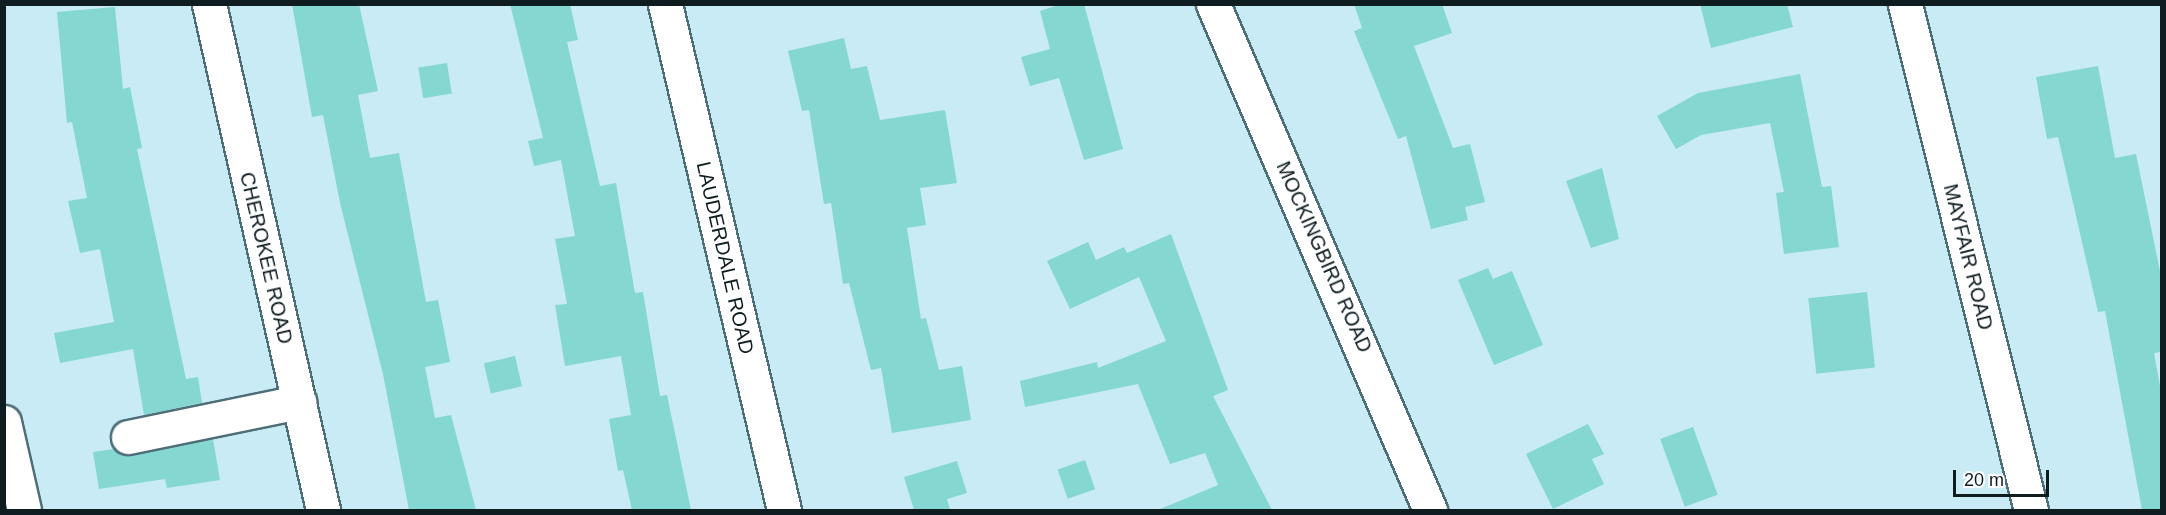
<!DOCTYPE html>
<style>
body{margin:0}
#map{position:relative;width:2166px;height:515px;overflow:hidden;background:#c8ebf6;font-family:Helvetica,sans-serif}
div>[style]{position:absolute}
.building>*{inset:0;background:#85d7d1;transform-origin:0 0}
.roads{filter:drop-shadow(2px 0 #4e6e77) drop-shadow(-2px 0 #4e6e77) drop-shadow(0 2px #4e6e77) drop-shadow(0 -2px #4e6e77)}
.minor>*{height:33px;margin:-16.5px;padding:0 16.5px;transform-origin:16.5px;border-radius:16.5px;background:#fff}
span{translate:-50% -50%;white-space:nowrap;text-align:center;line-height:1.15;-webkit-text-stroke:6px #fff;paint-order:stroke}
.street-label{font-size:20px;color:#0f1c20}
.frame{position:absolute;inset:0;border:6px solid #0f1c20;pointer-events:none}
.scale{position:absolute;left:1953px;top:470px;width:96px;height:27px;box-sizing:border-box;border:3px solid #0f1c20;border-top:0;padding-left:8px;font-size:18px;line-height:21px;white-space:nowrap;color:#0f1c20;-webkit-text-stroke:4px #fff;paint-order:stroke}
</style>
<div id="map">
<div class="building">
<i style="clip-path:polygon(292px 4px,359px 4px,378px 91px,358px 95px,370px 158px,399px 153px,426px 302px,438px 300px,450px 362px,425px 367px,435px 418px,451px 415px,476px 510px,409px 510px,383px 374px,340px 203px,323px 115px,312px 117px)"></i>
<i style="clip-path:polygon(510px 4px,570px 4px,578px 40px,567px 42px,600px 186px,616px 183px,635px 293px,643px 292px,660px 396px,667px 395px,691px 510px,632px 510px,623px 470px,618px 471px,609px 419px,631px 415px,621px 356px,565px 366px,555px 305px,567px 304px,555px 239px,575px 236px,561px 160px,534px 166px,528px 141px,543px 138px)"></i>
<i style="clip-path:polygon(1062px 4px,1084px 4px,1123px 149px,1084px 160px,1059px 78px,1030px 86px,1021px 57px,1050px 49px,1040px 11px)"></i>
<i style="clip-path:polygon(1354px 4px,1442px 4px,1452px 33px,1414px 46px,1453px 148px,1470px 144px,1485px 202px,1465px 207px,1468px 220px,1431px 229px,1406px 136px,1398px 139px,1354px 31px,1362px 28px)"></i>
<i style="clip-path:polygon(1700px 4px,1787px 4px,1793px 27px,1711px 48px)"></i>
<i style="clip-path:polygon(115px 7px,123px 89px,130px 87px,142px 148px,137px 149px,186px 379px,198px 377px,202px 403px,144px 415px,133px 349px,60px 363px,54px 333px,114px 322px,100px 249px,80px 253px,68px 201px,87px 198px,72px 122px,67px 123px,57px 12px)"></i>
<i style="clip-path:polygon(844px 38px,851px 69px,867px 66px,880px 120px,945px 110px,957px 183px,920px 188px,926px 225px,907px 228px,921px 319px,926px 318px,939px 370px,962px 366px,971px 420px,892px 433px,881px 368px,871px 370px,849px 283px,843px 284px,831px 203px,824px 204px,809px 110px,802px 111px,788px 51px)"></i>
<i style="left:447px;top:63px;width:31px;height:29px;rotate:81deg"></i>
<i style="clip-path:polygon(2098px 66px,2115px 158px,2136px 154px,2162px 281px,2162px 352px,2154px 353px,2162px 397px,2162px 510px,2142px 510px,2105px 311px,2098px 312px,2058px 137px,2047px 139px,2036px 77px)"></i>
<i style="clip-path:polygon(1800px 74px,1822px 187px,1831px 186px,1839px 247px,1784px 254px,1776px 193px,1784px 192px,1770px 123px,1701px 135px,1676px 149px,1657px 116px,1698px 93px)"></i>
<i style="clip-path:polygon(1602px 168px,1619px 239px,1591px 248px,1566px 181px)"></i>
<i style="clip-path:polygon(1171px 234px,1228px 390px,1213px 396px,1272px 510px,1158px 510px,1218px 485px,1205px 453px,1170px 464px,1138px 384px,1025px 407px,1020px 381px,1097px 362px,1098px 368px,1166px 341px,1139px 277px,1070px 309px,1047px 261px,1088px 242px,1096px 260px,1124px 247px,1127px 253px)"></i>
<i style="clip-path:polygon(1488px 268px,1493px 279px,1512px 271px,1543px 345px,1494px 365px,1458px 280px)"></i>
<i style="left:1867px;top:292px;width:76px;height:59px;rotate:84deg"></i>
<i style="left:515px;top:356px;width:31px;height:32px;rotate:77deg"></i>
<i style="clip-path:polygon(1588px 424px,1604px 454px,1592px 459px,1604px 484px,1553px 509px,1526px 454px)"></i>
<i style="left:1693px;top:427px;width:72px;height:35px;rotate:70deg"></i>
<i style="clip-path:polygon(213px 439px,220px 480px,167px 488px,165px 479px,99px 489px,93px 452px,114px 449px,132px 455px)"></i>
<i style="left:1085px;top:460px;width:31px;height:29px;rotate:71deg"></i>
<i style="clip-path:polygon(957px 461px,967px 493px,947px 499px,950px 510px,914px 510px,904px 477px)"></i>
</div>
<div class="roads">
<div class="minor">
<i style="left:209px;top:4px;width:519px;rotate:77.3deg"></i>
<i style="left:665px;top:4px;width:520px;rotate:76.77deg"></i>
<i style="left:1213px;top:4px;width:551px;rotate:66.79deg"></i>
<i style="left:1905px;top:4px;width:521px;rotate:76.02deg"></i>
<i style="left:4px;top:422px;width:90px;rotate:77.2deg"></i>
<i style="left:128px;top:437px;width:175px;rotate:-11.6deg"></i>
</div>
</div>
<div class="street-label">
<span style="left:1324px;top:257px;rotate:66deg">MOCKINGBIRD ROAD</span>
<span style="left:1968px;top:257px;rotate:76deg">MAYFAIR ROAD</span>
<span style="left:266px;top:258px;rotate:77deg">CHEROKEE ROAD</span>
<span style="left:725px;top:258px;rotate:77deg">LAUDERDALE ROAD</span>
</div>
<div class="frame"></div>
<div class="scale">20 m</div>
</div>
